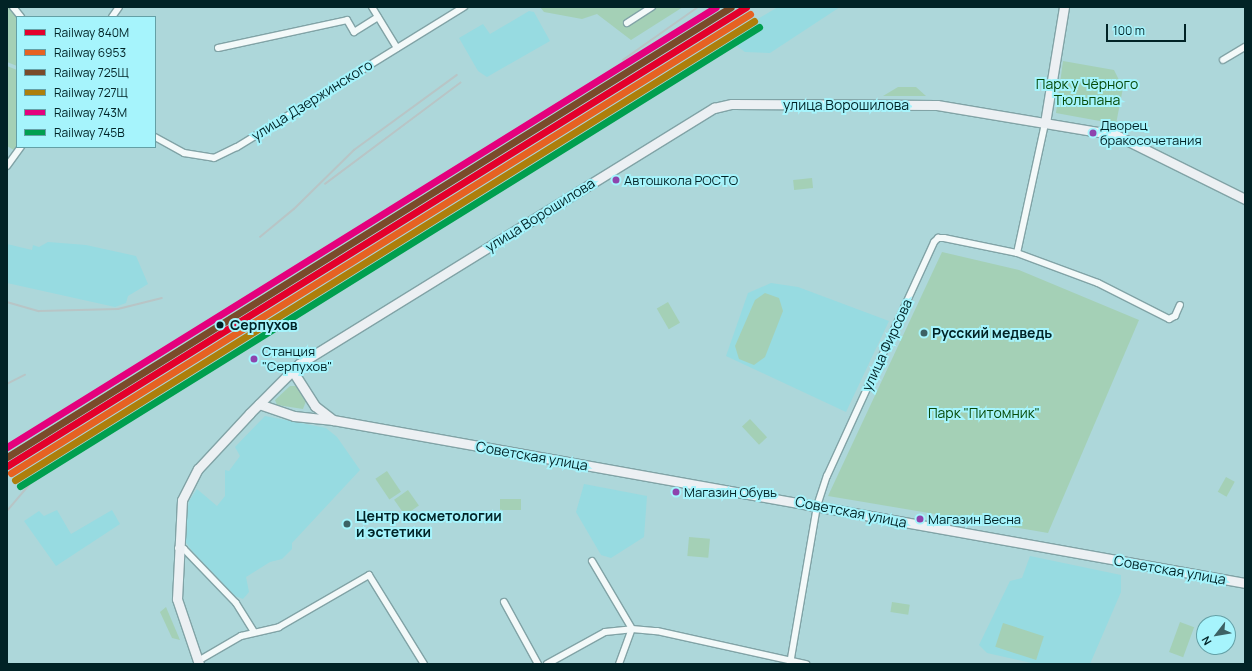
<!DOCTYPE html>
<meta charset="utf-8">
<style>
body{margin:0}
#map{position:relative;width:1252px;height:671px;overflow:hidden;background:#add7da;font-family:Manrope,sans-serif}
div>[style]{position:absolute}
.built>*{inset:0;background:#97dbe1}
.green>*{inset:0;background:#a4d0b6;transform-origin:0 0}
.roads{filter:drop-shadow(1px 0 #81a3a6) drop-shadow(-1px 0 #81a3a6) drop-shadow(0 1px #81a3a6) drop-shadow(0 -1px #81a3a6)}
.street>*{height:6px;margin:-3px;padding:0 3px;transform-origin:3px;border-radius:3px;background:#f3f9f9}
.secondary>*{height:9px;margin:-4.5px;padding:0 4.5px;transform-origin:4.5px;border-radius:4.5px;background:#ecf0f3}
.rail>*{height:1.5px;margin:-0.75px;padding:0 0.75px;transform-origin:0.75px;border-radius:0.75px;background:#b8c5c6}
.rail-1>*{height:7px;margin:-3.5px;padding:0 3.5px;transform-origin:3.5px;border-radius:3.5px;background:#e4002b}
.rail-2>*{height:7px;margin:-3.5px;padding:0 3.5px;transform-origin:3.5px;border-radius:3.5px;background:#e66222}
.rail-3>*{height:7px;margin:-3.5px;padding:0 3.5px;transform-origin:3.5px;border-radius:3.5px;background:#7a4b2a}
.rail-4>*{height:7px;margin:-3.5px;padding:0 3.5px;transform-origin:3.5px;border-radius:3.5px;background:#ad7f0b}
.rail-5>*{height:7px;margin:-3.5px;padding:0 3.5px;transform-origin:3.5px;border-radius:3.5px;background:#e5007d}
.rail-6>*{height:7px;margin:-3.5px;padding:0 3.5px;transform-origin:3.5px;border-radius:3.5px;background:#009f4f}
.dots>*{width:11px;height:11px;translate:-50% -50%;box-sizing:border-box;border:2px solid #a6f4fc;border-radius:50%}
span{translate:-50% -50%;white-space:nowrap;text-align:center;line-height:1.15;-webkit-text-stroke:4px #a6f4fc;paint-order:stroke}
.bus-label{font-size:13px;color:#012326}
.left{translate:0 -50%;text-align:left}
.park-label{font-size:14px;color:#064b0a}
.street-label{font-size:14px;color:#012326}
.stop-label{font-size:14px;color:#012326;font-weight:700}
.poi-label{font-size:14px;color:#012326;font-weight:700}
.frame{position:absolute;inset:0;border:8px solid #012326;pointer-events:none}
.legend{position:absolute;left:16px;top:16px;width:140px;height:132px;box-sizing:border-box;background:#a6f4fc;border:1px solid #64a0a6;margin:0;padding:5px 7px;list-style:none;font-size:12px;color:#012326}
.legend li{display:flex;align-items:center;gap:8px;height:20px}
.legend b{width:20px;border:1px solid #64a0a6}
.north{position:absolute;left:1196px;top:615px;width:40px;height:40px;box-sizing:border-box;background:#a6f4fc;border:1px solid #64a0a6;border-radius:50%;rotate:239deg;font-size:11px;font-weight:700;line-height:16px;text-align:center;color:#012326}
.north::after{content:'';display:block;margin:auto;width:14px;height:18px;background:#3d6265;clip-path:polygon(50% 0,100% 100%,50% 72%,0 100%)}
.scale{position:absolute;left:1106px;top:24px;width:80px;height:18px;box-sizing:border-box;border:2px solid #012326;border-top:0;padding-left:5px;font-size:12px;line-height:14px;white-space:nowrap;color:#012326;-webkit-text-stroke:3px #a6f4fc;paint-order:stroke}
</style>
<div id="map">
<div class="built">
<i style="clip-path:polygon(778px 7px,840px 7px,770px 53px,745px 52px,734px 44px,732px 34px)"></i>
<i style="clip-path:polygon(529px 11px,534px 12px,550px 41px,487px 77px,478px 71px,459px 38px,483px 24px,490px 34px)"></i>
<i style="clip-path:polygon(48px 242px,86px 245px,136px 256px,148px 284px,128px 296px,126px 303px,115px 307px,7px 283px,7px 244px,32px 250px,33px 245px,39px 247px)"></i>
<i style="clip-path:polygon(771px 283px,798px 287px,889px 321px,846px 412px,726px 356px,748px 293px)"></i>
<i style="clip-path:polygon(265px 416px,326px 428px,337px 437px,360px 470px,292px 543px,292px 549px,282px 559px,270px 562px,246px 577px,249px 592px,243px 599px,235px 596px,192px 551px,183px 538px,189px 501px,197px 489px,217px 506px,225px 496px,225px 470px,229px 471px,240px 456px,235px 447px)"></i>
<i style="clip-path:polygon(584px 484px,647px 496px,644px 537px,611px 558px,601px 555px,576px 512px)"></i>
<i style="clip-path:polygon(57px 510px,71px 534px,112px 510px,120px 524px,56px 566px,24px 521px,39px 511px,44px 516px)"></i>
<i style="clip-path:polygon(1030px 556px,1121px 575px,1121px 592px,1090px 664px,1036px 664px,987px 653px,979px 645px,1010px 581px,1022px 578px)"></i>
</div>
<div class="green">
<i style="clip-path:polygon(7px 7px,12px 7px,20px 17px,17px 17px,17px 66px,7px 62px)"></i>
<i style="clip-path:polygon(540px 7px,683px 7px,631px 40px,597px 14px,582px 19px,544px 12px)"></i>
<i style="clip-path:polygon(1063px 61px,1114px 70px,1123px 88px,1116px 124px,1056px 113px)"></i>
<i style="clip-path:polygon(7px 66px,17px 70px,17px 146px,14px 150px,7px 146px)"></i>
<i style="clip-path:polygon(898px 87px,916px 87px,926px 96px,883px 96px)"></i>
<i style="left:812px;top:178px;width:10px;height:19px;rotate:84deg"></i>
<i style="clip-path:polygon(942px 252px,1019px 270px,1139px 320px,1048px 533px,828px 496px)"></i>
<i style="clip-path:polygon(765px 293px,779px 298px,783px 311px,765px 357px,754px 365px,739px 359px,735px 346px,755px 300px)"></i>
<i style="left:668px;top:302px;width:24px;height:13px;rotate:60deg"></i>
<i style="clip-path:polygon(290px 386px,296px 386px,306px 401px,303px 409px,277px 405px,275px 400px)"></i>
<i style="left:750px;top:419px;width:25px;height:11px;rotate:47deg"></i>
<i style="left:387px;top:471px;width:25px;height:14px;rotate:56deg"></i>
<i style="left:1226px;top:477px;width:10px;height:17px;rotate:29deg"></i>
<i style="left:408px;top:490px;width:19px;height:17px;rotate:55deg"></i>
<i style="left:521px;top:499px;width:11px;height:21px;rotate:90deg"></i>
<i style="left:689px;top:537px;width:21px;height:19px;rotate:5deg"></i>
<i style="left:892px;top:602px;width:18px;height:10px;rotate:9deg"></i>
<i style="clip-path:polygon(166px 607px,180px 640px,172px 638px,160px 612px)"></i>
<i style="left:1180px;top:622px;width:15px;height:32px;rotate:20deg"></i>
<i style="left:1003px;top:623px;width:43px;height:25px;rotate:18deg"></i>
</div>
<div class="roads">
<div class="street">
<i style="left:13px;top:7px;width:13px;rotate:51deg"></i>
<i style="left:372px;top:7px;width:48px;rotate:58.6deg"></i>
<i style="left:112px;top:17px;width:12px;rotate:-55deg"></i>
<i style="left:627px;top:23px;width:30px;rotate:-33deg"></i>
<i style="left:218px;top:48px;width:132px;rotate:-12.2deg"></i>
<i style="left:347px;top:20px;width:14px;rotate:60deg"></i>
<i style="left:354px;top:32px;width:28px;rotate:-32deg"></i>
<i style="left:1223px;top:60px;width:26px;rotate:-31deg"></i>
<i style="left:155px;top:137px;width:33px;rotate:29deg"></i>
<i style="left:184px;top:153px;width:30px;rotate:9deg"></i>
<i style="left:214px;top:158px;width:25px;rotate:-26deg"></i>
<i style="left:237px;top:147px;width:267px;rotate:-31.7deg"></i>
<i style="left:7px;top:166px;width:24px;rotate:-54deg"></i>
<i style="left:1017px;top:253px;width:133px;rotate:-77.8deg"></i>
<i style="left:178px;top:548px;width:6px;rotate:9deg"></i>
<i style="left:184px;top:549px;width:75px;rotate:46.1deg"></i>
<i style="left:236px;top:603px;width:34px;rotate:58deg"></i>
<i style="left:592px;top:561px;width:79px;rotate:59.5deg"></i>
<i style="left:504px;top:602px;width:71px;rotate:61.3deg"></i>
<i style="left:198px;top:661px;width:50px;rotate:-30.2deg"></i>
<i style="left:241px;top:636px;width:39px;rotate:-13deg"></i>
<i style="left:279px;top:627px;width:104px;rotate:-30deg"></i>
<i style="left:369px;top:575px;width:105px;rotate:58.3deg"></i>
<i style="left:547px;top:664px;width:66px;rotate:-28.9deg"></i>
<i style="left:605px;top:632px;width:27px;rotate:-6deg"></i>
<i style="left:632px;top:629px;width:25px;rotate:5deg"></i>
<i style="left:657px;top:631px;width:153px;rotate:12.5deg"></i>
<i style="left:619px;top:664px;width:37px;rotate:-70deg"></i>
<i style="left:790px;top:664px;width:160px;rotate:-80.3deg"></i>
<i style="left:817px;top:506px;width:32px;rotate:-72deg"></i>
<i style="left:827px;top:476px;width:257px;rotate:-65.4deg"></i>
<i style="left:934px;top:242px;width:6px;rotate:-45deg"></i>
<i style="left:938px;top:238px;width:6px"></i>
<i style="left:944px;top:238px;width:75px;rotate:11.6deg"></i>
<i style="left:1017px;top:253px;width:86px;rotate:20.3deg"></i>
<i style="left:1098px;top:283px;width:80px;rotate:26.9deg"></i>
<i style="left:1169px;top:319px;width:7px;rotate:-27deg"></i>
<i style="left:1175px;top:316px;width:12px;rotate:-66deg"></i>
</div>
<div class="secondary">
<i style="left:1045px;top:123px;width:118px;rotate:-80.7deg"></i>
<i style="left:292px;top:370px;width:43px;rotate:57.4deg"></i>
<i style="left:315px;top:406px;width:23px;rotate:38deg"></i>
<i style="left:333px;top:420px;width:926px;rotate:10.13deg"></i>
<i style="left:259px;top:404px;width:37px;rotate:19deg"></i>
<i style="left:294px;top:416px;width:37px;rotate:6deg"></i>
<i style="left:199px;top:664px;width:69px;rotate:-108.7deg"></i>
<i style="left:177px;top:599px;width:99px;rotate:-87.1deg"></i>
<i style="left:182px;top:500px;width:35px;rotate:-63deg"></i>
<i style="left:198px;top:469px;width:76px;rotate:-47.1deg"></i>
<i style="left:250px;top:413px;width:69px;rotate:-45deg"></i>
<i style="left:299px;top:364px;width:488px;rotate:-31.7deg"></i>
<i style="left:714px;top:108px;width:18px;rotate:-13deg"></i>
<i style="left:732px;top:104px;width:205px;rotate:0.3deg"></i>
<i style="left:937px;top:105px;width:181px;rotate:9.5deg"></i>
<i style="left:1116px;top:135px;width:144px;rotate:26.4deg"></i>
</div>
</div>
<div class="rail">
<i style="left:623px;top:60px;width:92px;rotate:-35.2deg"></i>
<i style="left:325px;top:184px;width:169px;rotate:-36.8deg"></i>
<i style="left:260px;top:237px;width:44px;rotate:-39.5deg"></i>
<i style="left:294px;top:209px;width:84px;rotate:-44.5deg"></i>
<i style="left:354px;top:150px;width:127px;rotate:-36.1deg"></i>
<i style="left:321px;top:281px;width:16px;rotate:-35deg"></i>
<i style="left:325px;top:286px;width:40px;rotate:-44deg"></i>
<i style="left:328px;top:292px;width:62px;rotate:-46.3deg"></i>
<i style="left:371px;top:247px;width:32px;rotate:-35deg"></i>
<i style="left:7px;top:302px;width:33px;rotate:16deg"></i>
<i style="left:39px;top:311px;width:79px;rotate:-1.5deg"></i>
<i style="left:118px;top:309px;width:45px;rotate:-14deg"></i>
<i style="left:7px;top:384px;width:20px;rotate:-27deg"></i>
<i style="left:75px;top:437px;width:41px;rotate:-36deg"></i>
<i style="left:39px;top:478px;width:72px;rotate:-36.6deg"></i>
<i style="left:7px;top:511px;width:114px;rotate:-49.6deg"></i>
<i style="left:81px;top:424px;width:26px;rotate:-39deg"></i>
</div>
<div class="rail-1">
<i style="left:7px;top:466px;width:870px;rotate:-31.84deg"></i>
</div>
<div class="rail-2">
<i style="left:11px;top:473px;width:870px;rotate:-31.84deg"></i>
</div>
<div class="rail-3">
<i style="left:7px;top:457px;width:852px;rotate:-31.86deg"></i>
</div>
<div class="rail-4">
<i style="left:15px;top:480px;width:870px;rotate:-31.84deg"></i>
</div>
<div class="rail-5">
<i style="left:7px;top:447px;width:834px;rotate:-31.82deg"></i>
</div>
<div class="rail-6">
<i style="left:20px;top:486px;width:870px;rotate:-31.84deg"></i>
</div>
<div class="dots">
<i style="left:1093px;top:133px;background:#8e44ad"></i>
<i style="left:616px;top:180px;background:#8e44ad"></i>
<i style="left:220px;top:325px;background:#012326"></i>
<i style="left:924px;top:333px;background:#3d6265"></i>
<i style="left:254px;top:359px;background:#8e44ad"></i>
<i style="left:676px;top:492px;background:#8e44ad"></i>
<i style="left:920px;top:519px;background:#8e44ad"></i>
<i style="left:347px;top:524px;background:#3d6265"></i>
</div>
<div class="bus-label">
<span class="left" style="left:1100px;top:133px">Дворец<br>бракосочетания</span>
<span class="left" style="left:624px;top:180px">Автошкола РОСТО</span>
<span class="left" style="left:262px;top:359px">Станция<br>"Серпухов"</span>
<span class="left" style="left:684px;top:492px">Магазин Обувь</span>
<span class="left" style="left:928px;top:519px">Магазин Весна</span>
</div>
<div class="park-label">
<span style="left:1087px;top:92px">Парк у Чёрного<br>Тюльпана</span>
<span style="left:984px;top:413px">Парк "Питомник"</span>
</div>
<div class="street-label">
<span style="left:312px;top:100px;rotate:-32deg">улица Дзержинского</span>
<span style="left:846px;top:105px">улица Ворошилова</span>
<span style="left:540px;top:215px;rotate:-32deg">улица Ворошилова</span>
<span style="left:887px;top:345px;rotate:-65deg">улица Фирсова</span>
<span style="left:532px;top:456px;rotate:10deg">Советская улица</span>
<span style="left:851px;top:512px;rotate:11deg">Советская улица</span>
<span style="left:1170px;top:570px;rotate:10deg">Советская улица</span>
</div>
<div class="stop-label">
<span class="left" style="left:230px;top:325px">Серпухов</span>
</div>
<div class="poi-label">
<span class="left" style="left:932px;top:333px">Русский медведь</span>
<span class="left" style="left:356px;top:524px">Центр косметологии<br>и эстетики</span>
</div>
<div class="frame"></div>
<ul class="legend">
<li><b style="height:5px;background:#e4002b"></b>Railway 840М</li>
<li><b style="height:5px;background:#e66222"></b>Railway 6953</li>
<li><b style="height:5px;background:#7a4b2a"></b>Railway 725Щ</li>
<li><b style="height:5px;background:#ad7f0b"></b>Railway 727Щ</li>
<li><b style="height:5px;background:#e5007d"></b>Railway 743М</li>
<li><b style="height:5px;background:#009f4f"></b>Railway 745В</li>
</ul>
<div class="north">N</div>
<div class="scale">100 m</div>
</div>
